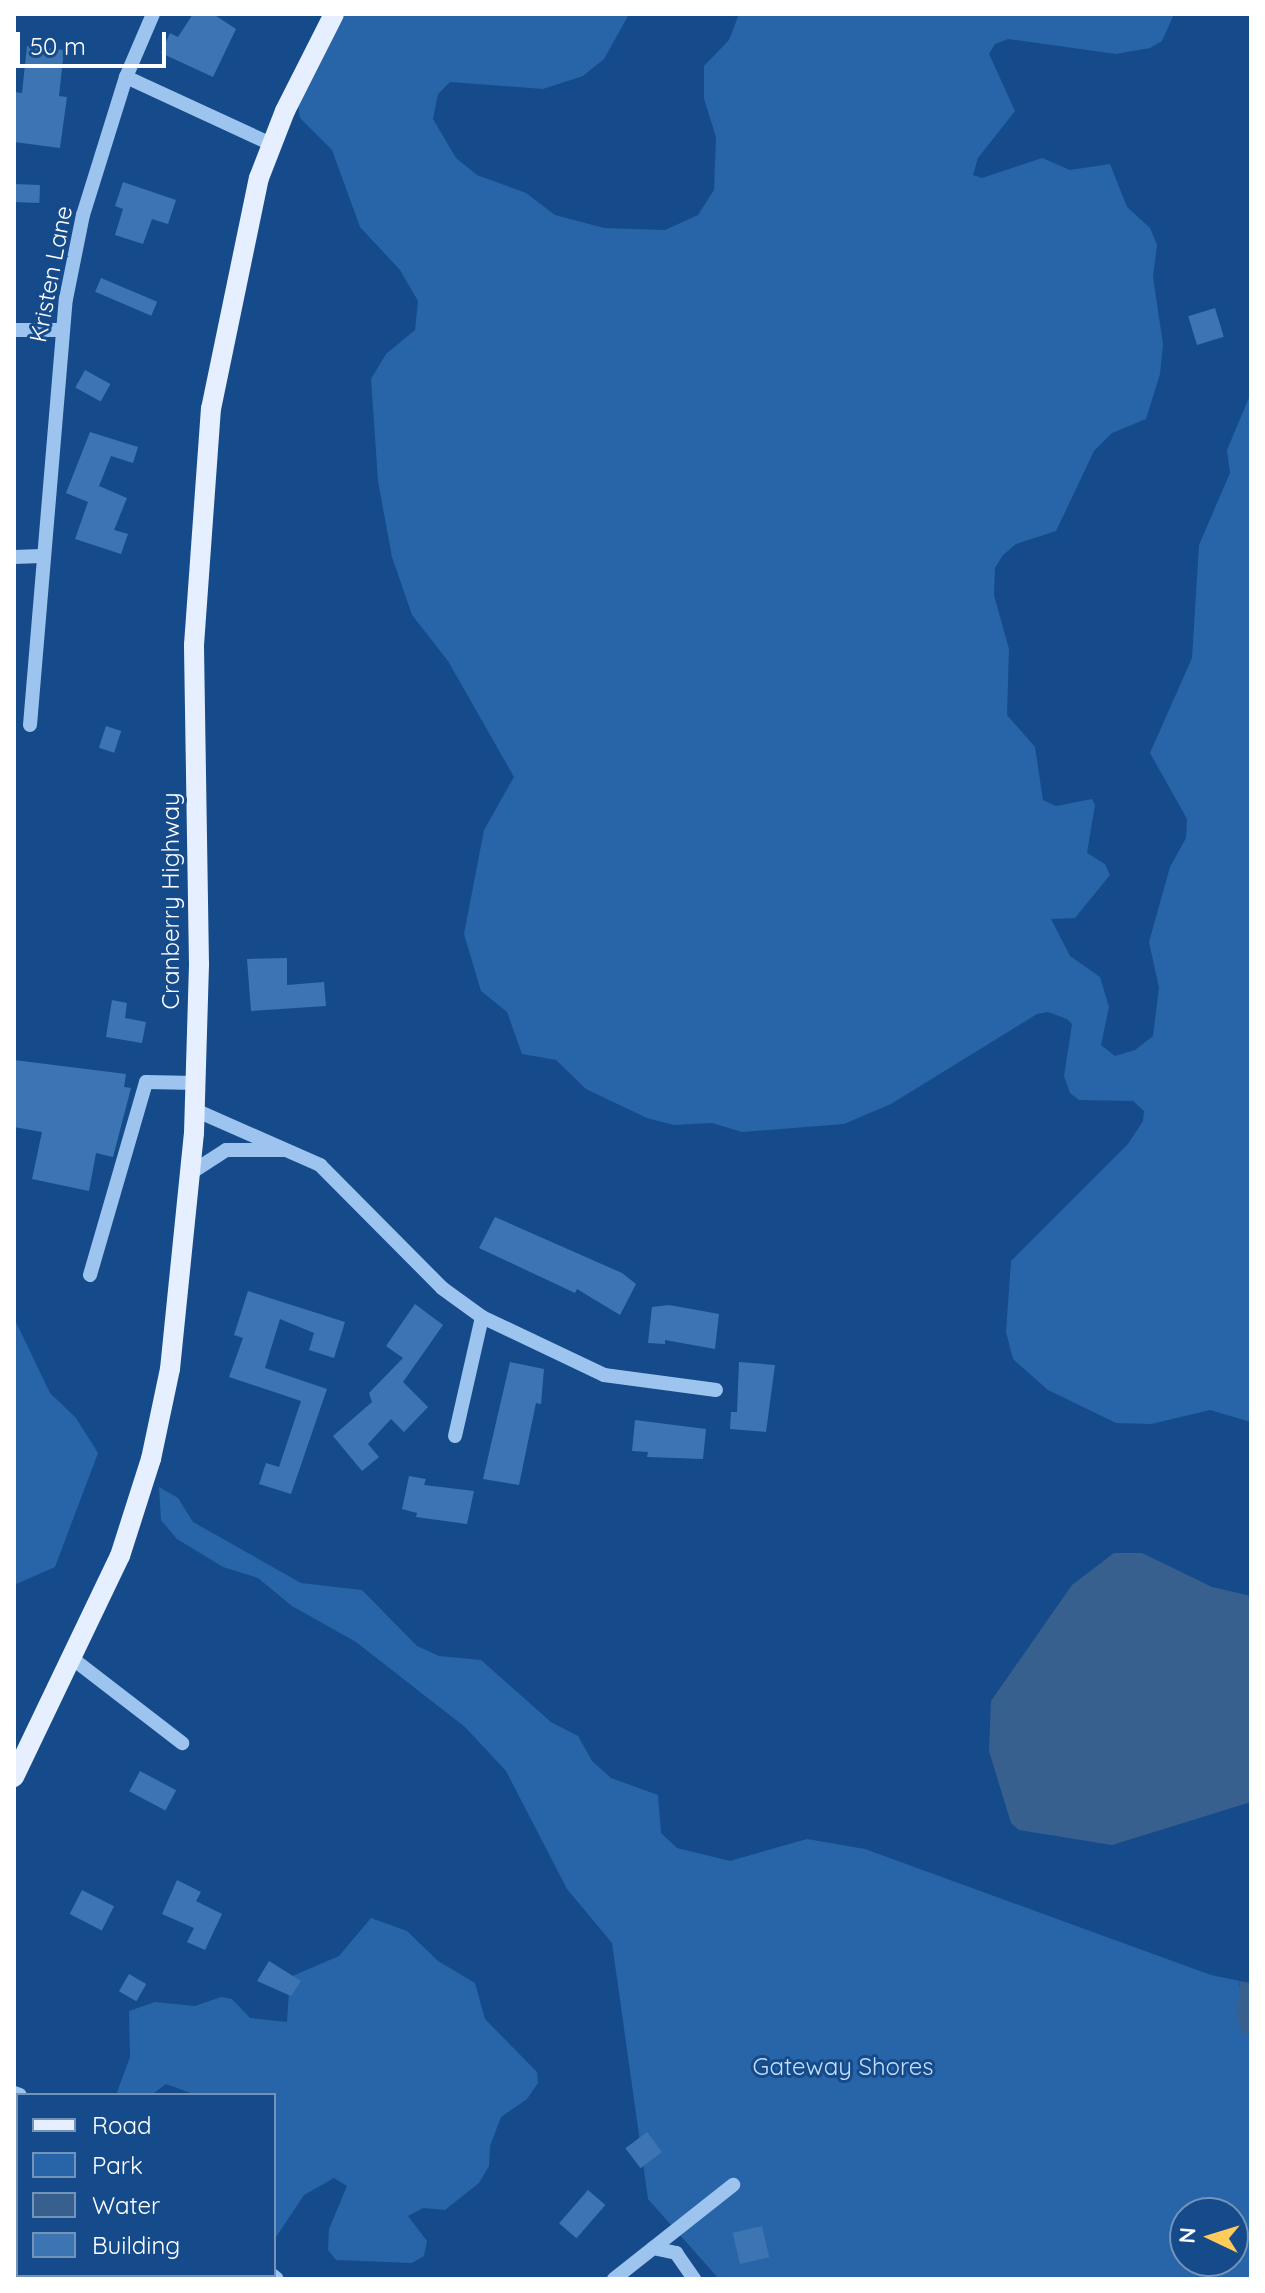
<!DOCTYPE html>
<style>
body{margin:0}
#map{position:relative;width:1265px;height:2293px;overflow:hidden;background:#154b8a;font-family:Quicksand,sans-serif}
div>[style]{position:absolute}
.green>*{inset:0;background:#2765a8;transform-origin:0 0}
.water>*{inset:0;background:#38608e}
.building>*{inset:0;background:#3d75b3;transform-origin:0 0}
.minor>*{height:14px;margin:-7px;padding:0 7px;transform-origin:7px;border-radius:7px;background:#9dc4ef}
.major>*{height:20px;margin:-10px;padding:0 10px;transform-origin:10px;border-radius:10px;background:#e5efff}
span{translate:-50% -50%;white-space:nowrap;text-align:center;line-height:1.15;-webkit-text-stroke:6px #154b8a;paint-order:stroke}
.street-label{font-size:24px;color:#fff}
.park-label{font-size:24px;color:#c3ddfb}
.frame{position:absolute;inset:0;border:16px solid #fff;pointer-events:none}
.legend{position:absolute;left:16px;top:2093px;width:260px;height:184px;box-sizing:border-box;background:#154b8a;border:2px solid #7393b9;margin:0;padding:10px 14px;list-style:none;font-size:24px;color:#fff}
.legend li{display:flex;align-items:center;gap:16px;height:40px}
.legend b{width:40px;border:2px solid #7393b9}
.north{position:absolute;left:1169px;top:2197px;width:80px;height:80px;box-sizing:border-box;background:#154b8a;border:2px solid #7393b9;border-radius:50%;rotate:274deg;font-size:22px;font-weight:700;line-height:32px;text-align:center;color:#fff}
.north::after{content:'';display:block;margin:auto;width:28px;height:36px;background:#ffcc5b;clip-path:polygon(50% 0,100% 100%,50% 72%,0 100%)}
.scale{position:absolute;left:16px;top:32px;width:150px;height:36px;box-sizing:border-box;border:4px solid #fff;border-top:0;padding-left:10px;font-size:24px;line-height:28px;white-space:nowrap;color:#fff;-webkit-text-stroke:6px #154b8a;paint-order:stroke}
</style>
<div id="map">
<div class="green">
<i style="clip-path:polygon(344px 14px,629px 14px,604px 59px,583px 76px,543px 89px,450px 82px,438px 94px,433px 119px,456px 158px,477px 175px,526px 193px,555px 215px,604px 228px,665px 230px,698px 215px,714px 190px,716px 137px,704px 99px,704px 66px,729px 40px,739px 14px,1174px 14px,1162px 41px,1150px 48px,1116px 54px,1008px 39px,995px 44px,989px 54px,1015px 111px,978px 158px,973px 175px,982px 178px,1042px 158px,1070px 170px,1110px 164px,1127px 207px,1150px 228px,1157px 245px,1153px 277px,1163px 344px,1160px 374px,1146px 419px,1112px 433px,1094px 451px,1056px 531px,1016px 544px,1003px 555px,995px 568px,994px 595px,1009px 649px,1007px 715px,1035px 747px,1043px 800px,1056px 806px,1092px 799px,1095px 805px,1087px 853px,1105px 864px,1110px 875px,1075px 918px,1051px 919px,1070px 956px,1100px 977px,1109px 1007px,1101px 1045px,1115px 1056px,1135px 1050px,1153px 1036px,1159px 988px,1149px 942px,1170px 867px,1186px 838px,1187px 819px,1150px 753px,1192px 658px,1199px 545px,1230px 473px,1227px 450px,1251px 393px,1251px 1422px,1210px 1410px,1151px 1424px,1116px 1423px,1048px 1390px,1013px 1359px,1006px 1332px,1011px 1261px,1128px 1144px,1143px 1121px,1144px 1111px,1133px 1101px,1079px 1100px,1070px 1093px,1064px 1076px,1072px 1024px,1067px 1019px,1048px 1012px,1037px 1014px,891px 1104px,844px 1124px,742px 1132px,712px 1123px,674px 1125px,647px 1118px,586px 1089px,556px 1060px,522px 1054px,507px 1012px,481px 991px,464px 934px,484px 830px,514px 777px,448px 661px,412px 615px,392px 557px,378px 481px,371px 379px,386px 354px,415px 330px,418px 301px,400px 270px,360px 227px,332px 150px,300px 118px,296px 92px,327px 50px)"></i>
<i style="clip-path:polygon(14px 1318px,50px 1393px,76px 1418px,98px 1453px,55px 1567px,14px 1585px)"></i>
<i style="clip-path:polygon(evenodd,159px 1487px,178px 1498px,193px 1522px,301px 1583px,362px 1590px,417px 1646px,439px 1656px,481px 1660px,551px 1722px,578px 1736px,592px 1761px,611px 1778px,658px 1795px,661px 1833px,677px 1848px,730px 1861px,807px 1839px,865px 1849px,1211px 1975px,1240px 1981px,1239px 1986px,1251px 1990px,1251px 2279px,719px 2279px,648px 2199px,612px 1943px,567px 1889px,506px 1771px,465px 1727px,356px 1642px,292px 1606px,258px 1578px,223px 1567px,177px 1539px,161px 1520px,159px 1487px,1185px 2213px,1233px 2213px,1233px 2261px,1185px 2261px,1185px 2213px)"></i>
<i style="clip-path:polygon(371px 1918px,407px 1931px,438px 1961px,475px 1983px,485px 2019px,537px 2072px,538px 2083px,527px 2099px,501px 2117px,490px 2146px,489px 2166px,479px 2183px,445px 2210px,423px 2208px,408px 2216px,427px 2241px,424px 2256px,412px 2263px,336px 2260px,328px 2250px,329px 2229px,347px 2186px,334px 2178px,304px 2195px,274px 2240px,274px 2095px,196px 2095px,166px 2084px,151px 2095px,116px 2095px,130px 2057px,129px 2011px,155px 2002px,195px 2006px,221px 1997px,232px 1999px,250px 2018px,287px 2022px,290px 1977px,339px 1956px)"></i>
<i style="left:50px;top:2275px;width:103px;height:4px"></i>
</div>
<div class="water">
<i style="clip-path:polygon(1114px 1553px,1142px 1553px,1212px 1587px,1251px 1596px,1251px 1802px,1112px 1845px,1019px 1830px,1011px 1823px,989px 1751px,991px 1701px,1072px 1585px)"></i>
<i style="clip-path:polygon(1240px 1981px,1251px 1983px,1251px 2036px,1241px 2032px,1237px 2015px)"></i>
</div>
<div class="building">
<i style="clip-path:polygon(193px 14px,213px 14px,236px 29px,213px 77px,161px 53px,170px 33px,178px 37px)"></i>
<i style="clip-path:polygon(27px 46px,64px 50px,59px 96px,67px 97px,60px 148px,14px 142px,14px 92px,22px 93px)"></i>
<i style="clip-path:polygon(123px 182px,176px 200px,168px 224px,152px 219px,143px 244px,115px 235px,123px 209px,115px 206px)"></i>
<i style="left:14px;top:184px;width:26px;height:18px;rotate:2deg"></i>
<i style="left:101px;top:278px;width:61px;height:15px;rotate:23deg"></i>
<i style="left:1215px;top:308px;width:30px;height:28px;rotate:73deg"></i>
<i style="left:85px;top:370px;width:29px;height:20px;rotate:29deg"></i>
<i style="clip-path:polygon(90px 432px,138px 447px,133px 463px,111px 456px,99px 486px,127px 498px,114px 530px,128px 534px,121px 554px,75px 539px,88px 502px,66px 493px)"></i>
<i style="left:106px;top:726px;width:16px;height:23px;rotate:18deg"></i>
<i style="clip-path:polygon(287px 958px,287px 985px,324px 982px,326px 1006px,251px 1011px,247px 959px)"></i>
<i style="clip-path:polygon(112px 1000px,127px 1003px,125px 1018px,146px 1022px,142px 1043px,106px 1037px)"></i>
<i style="clip-path:polygon(14px 1060px,126px 1074px,124px 1087px,131px 1088px,113px 1157px,96px 1153px,89px 1191px,32px 1179px,42px 1132px,14px 1127px)"></i>
<i style="clip-path:polygon(495px 1217px,622px 1273px,636px 1284px,620px 1315px,577px 1289px,575px 1293px,479px 1248px)"></i>
<i style="clip-path:polygon(248px 1291px,345px 1322px,334px 1358px,309px 1350px,314px 1333px,280px 1319px,265px 1368px,327px 1389px,291px 1494px,259px 1484px,266px 1463px,279px 1467px,301px 1401px,229px 1377px,243px 1338px,234px 1335px)"></i>
<i style="clip-path:polygon(415px 1304px,443px 1325px,403px 1382px,428px 1407px,404px 1432px,391px 1419px,368px 1444px,379px 1457px,362px 1471px,333px 1436px,372px 1402px,369px 1393px,403px 1358px,386px 1346px)"></i>
<i style="clip-path:polygon(669px 1305px,719px 1314px,715px 1349px,665px 1340px,665px 1344px,648px 1343px,652px 1307px)"></i>
<i style="clip-path:polygon(510px 1362px,544px 1369px,541px 1404px,536px 1403px,519px 1485px,483px 1479px)"></i>
<i style="clip-path:polygon(739px 1362px,775px 1365px,766px 1432px,730px 1429px,731px 1412px,737px 1412px)"></i>
<i style="clip-path:polygon(635px 1420px,706px 1429px,703px 1459px,647px 1457px,648px 1452px,632px 1451px)"></i>
<i style="clip-path:polygon(409px 1476px,426px 1479px,424px 1485px,474px 1491px,467px 1524px,416px 1517px,417px 1513px,402px 1509px)"></i>
<i style="left:140px;top:1771px;width:41px;height:23px;rotate:28deg"></i>
<i style="clip-path:polygon(177px 1880px,201px 1892px,196px 1901px,222px 1914px,205px 1950px,187px 1942px,194px 1928px,162px 1914px)"></i>
<i style="left:82px;top:1890px;width:36px;height:27px;rotate:27deg"></i>
<i style="clip-path:polygon(269px 1961px,301px 1981px,291px 1996px,257px 1981px)"></i>
<i style="left:129px;top:1974px;width:20px;height:20px;rotate:30deg"></i>
<i style="left:647px;top:2132px;width:25px;height:27px;rotate:53deg"></i>
<i style="left:588px;top:2190px;width:23px;height:44px;rotate:41deg"></i>
<i style="left:762px;top:2226px;width:32px;height:30px;rotate:77deg"></i>
</div>
<div class="minor">
<i style="left:153px;top:14px;width:69px;rotate:113.2deg"></i>
<i style="left:126px;top:77px;width:160px;rotate:24.8deg"></i>
<i style="left:14px;top:330px;width:47px"></i>
<i style="left:14px;top:557px;width:28px;rotate:-2deg"></i>
<i style="left:30px;top:725px;width:428px;rotate:-85.2deg"></i>
<i style="left:66px;top:299px;width:86px;rotate:-78.6deg"></i>
<i style="left:83px;top:215px;width:145px;rotate:-72.7deg"></i>
<i style="left:195px;top:1110px;width:137px;rotate:23.7deg"></i>
<i style="left:320px;top:1165px;width:173px;rotate:45.2deg"></i>
<i style="left:442px;top:1288px;width:49px;rotate:35.9deg"></i>
<i style="left:482px;top:1317px;width:135px;rotate:25.4deg"></i>
<i style="left:604px;top:1375px;width:113px;rotate:7.6deg"></i>
<i style="left:192px;top:1172px;width:40px;rotate:-32.9deg"></i>
<i style="left:226px;top:1150px;width:58px"></i>
<i style="left:90px;top:1275px;width:201px;rotate:-73.8deg"></i>
<i style="left:146px;top:1082px;width:50px;rotate:1.1deg"></i>
<i style="left:455px;top:1436px;width:122px;rotate:-77.2deg"></i>
<i style="left:73px;top:1659px;width:138px;rotate:37.6deg"></i>
<i style="left:14px;top:2093px;width:6px;rotate:18deg"></i>
<i style="left:653px;top:2248px;width:24px;rotate:12deg"></i>
<i style="left:676px;top:2253px;width:32px;rotate:55deg"></i>
<i style="left:272px;top:2275px;width:6px;rotate:39deg"></i>
<i style="left:614px;top:2279px;width:152px;rotate:-38.3deg"></i>
</div>
<div class="major">
<i style="left:14px;top:1777px;width:245px;rotate:-64.4deg"></i>
<i style="left:120px;top:1556px;width:102px;rotate:-72.3deg"></i>
<i style="left:151px;top:1459px;width:92px;rotate:-78.1deg"></i>
<i style="left:170px;top:1369px;width:237px;rotate:-84.2deg"></i>
<i style="left:194px;top:1133px;width:168px;rotate:-88.3deg"></i>
<i style="left:199px;top:965px;width:320px;rotate:-90.9deg"></i>
<i style="left:194px;top:645px;width:237px;rotate:-85.9deg"></i>
<i style="left:211px;top:409px;width:236px;rotate:-78.3deg"></i>
<i style="left:259px;top:178px;width:72px;rotate:-68.8deg"></i>
<i style="left:285px;top:111px;width:109px;rotate:-63.2deg"></i>
</div>
<div class="street-label">
<span style="left:51px;top:274px;rotate:-79deg">Kristen Lane</span>
<span style="left:171px;top:901px;rotate:-90deg">Cranberry Highway</span>
</div>
<div class="park-label">
<span style="left:843px;top:2067px">Gateway Shores</span>
</div>
<div class="frame"></div>
<ul class="legend">
<li><b style="height:10px;background:#e5efff"></b>Road</li>
<li><b style="height:22px;background:#2765a8"></b>Park</li>
<li><b style="height:22px;background:#38608e"></b>Water</li>
<li><b style="height:22px;background:#3d75b3"></b>Building</li>
</ul>
<div class="north">N</div>
<div class="scale">50 m</div>
</div>
